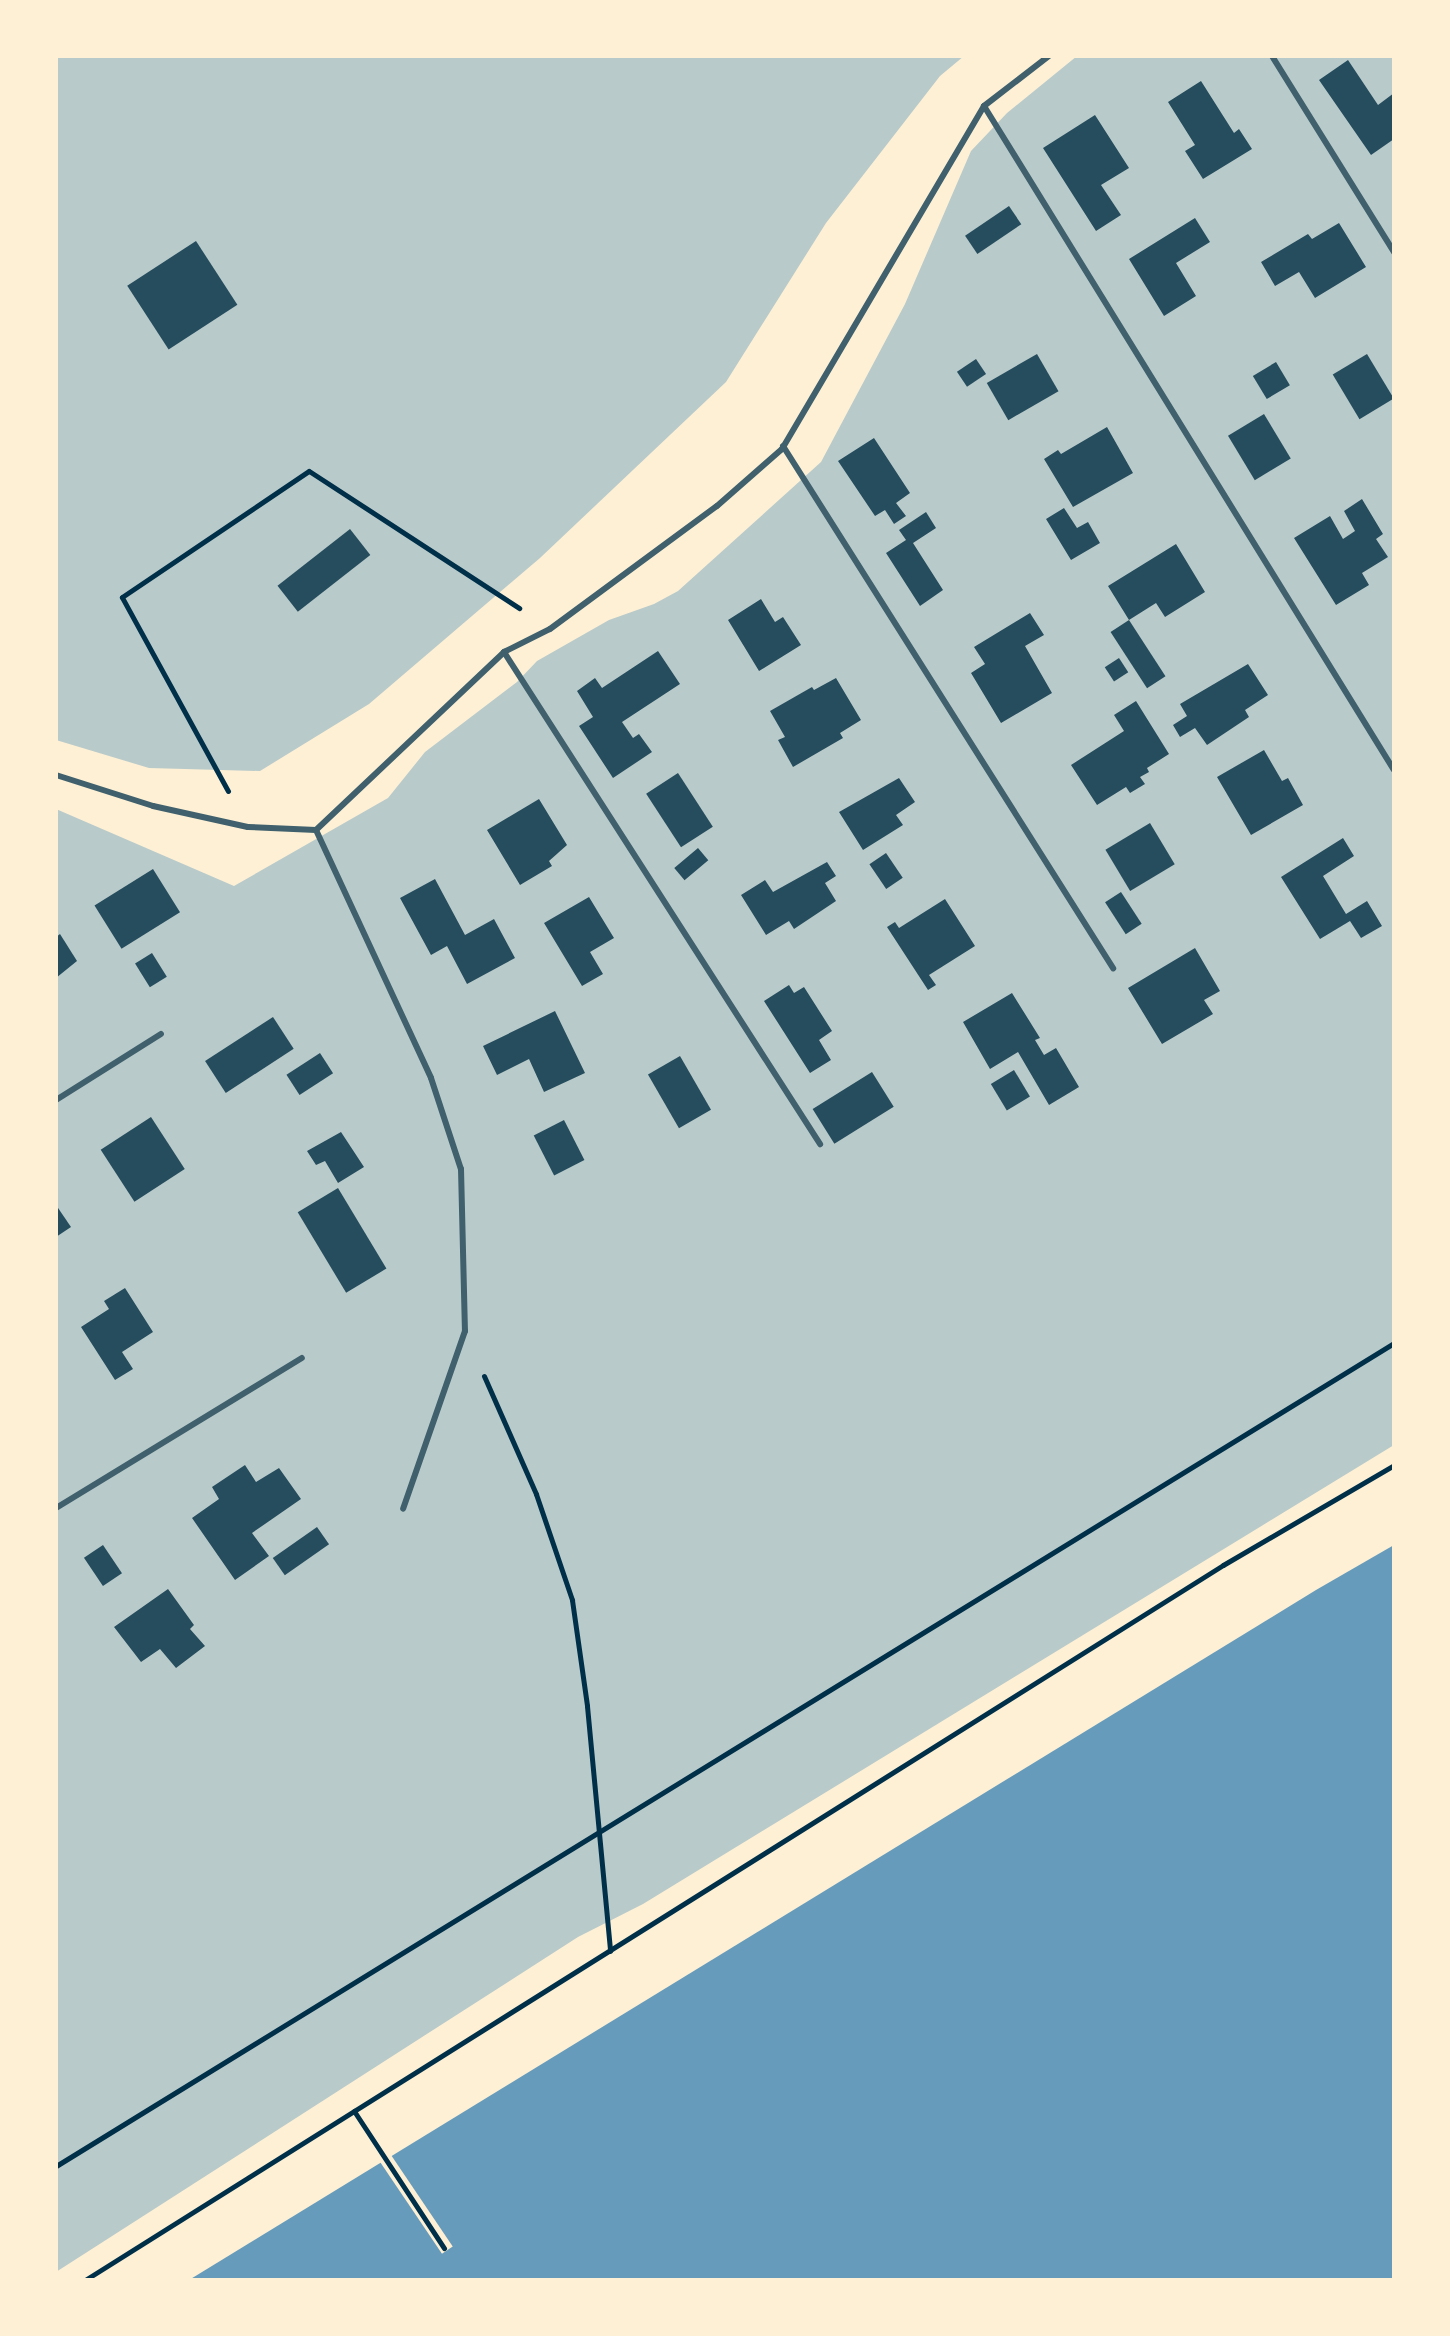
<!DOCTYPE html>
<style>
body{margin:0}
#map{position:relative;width:1450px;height:2336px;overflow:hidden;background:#fdf0d5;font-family:"Libre Baskerville",serif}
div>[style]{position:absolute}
.green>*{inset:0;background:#b9caca}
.water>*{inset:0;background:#669bbc}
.pier>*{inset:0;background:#fdf0d5;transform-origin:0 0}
.building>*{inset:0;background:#264d5e;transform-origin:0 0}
.path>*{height:5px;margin:-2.5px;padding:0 2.5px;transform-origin:2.5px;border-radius:2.5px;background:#003049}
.service>*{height:6px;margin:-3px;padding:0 3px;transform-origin:3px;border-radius:3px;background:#3f606c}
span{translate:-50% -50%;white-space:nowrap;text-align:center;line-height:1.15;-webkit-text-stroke:7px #fdf0d5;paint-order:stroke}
.frame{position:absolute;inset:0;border:58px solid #fdf0d5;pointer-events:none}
</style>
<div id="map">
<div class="green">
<i style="clip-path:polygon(56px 56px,964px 56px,940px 76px,826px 223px,726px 382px,540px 558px,369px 704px,260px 771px,149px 768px,56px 740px)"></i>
<i style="clip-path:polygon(1077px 56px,1394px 56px,1394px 1445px,643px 1904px,578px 1937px,56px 2272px,56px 809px,234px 886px,388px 798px,425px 752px,517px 682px,537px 661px,609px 620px,654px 604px,678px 591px,821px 462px,905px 304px,971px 151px,1007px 113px)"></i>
</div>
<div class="water">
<i style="clip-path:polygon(1394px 1545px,1394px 2280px,189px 2280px,1316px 1590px)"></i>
</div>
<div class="pier">
<i style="left:389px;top:2152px;width:114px;height:13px;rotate:56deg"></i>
</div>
<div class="building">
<i style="clip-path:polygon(1348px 60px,1378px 105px,1394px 93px,1394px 139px,1371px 155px,1319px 80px)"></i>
<i style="clip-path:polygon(1201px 81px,1234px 133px,1239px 129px,1252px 149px,1203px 179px,1185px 151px,1195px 145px,1168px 102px)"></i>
<i style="clip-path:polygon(1095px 115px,1129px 168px,1101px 185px,1121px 215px,1096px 231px,1043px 148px)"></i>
<i style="left:1009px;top:206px;width:22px;height:53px;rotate:56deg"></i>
<i style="clip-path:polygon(1195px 218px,1210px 242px,1176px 263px,1196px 296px,1164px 316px,1129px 259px)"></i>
<i style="clip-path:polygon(1339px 223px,1366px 267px,1315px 298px,1299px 272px,1275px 286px,1261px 262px,1308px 234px,1312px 239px)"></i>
<i style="left:196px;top:241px;width:76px;height:82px;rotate:57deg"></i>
<i style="left:1037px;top:354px;width:43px;height:58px;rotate:60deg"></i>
<i style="left:1367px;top:354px;width:52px;height:40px;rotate:59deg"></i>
<i style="left:976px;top:359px;width:18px;height:23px;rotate:56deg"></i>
<i style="left:1276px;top:362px;width:27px;height:27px;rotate:59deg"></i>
<i style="left:1264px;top:414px;width:52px;height:42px;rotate:59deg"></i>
<i style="clip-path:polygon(1107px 427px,1133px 473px,1073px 507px,1044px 459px,1058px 450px,1061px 454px)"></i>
<i style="clip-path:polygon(874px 438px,910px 493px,896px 503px,906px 516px,894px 524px,885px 510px,875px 516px,838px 461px)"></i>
<i style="clip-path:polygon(1362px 499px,1383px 534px,1376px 539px,1388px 557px,1362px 573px,1369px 585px,1336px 605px,1294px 538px,1330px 516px,1343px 539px,1355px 531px,1344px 511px)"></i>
<i style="clip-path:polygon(1064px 508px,1077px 528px,1088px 522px,1100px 543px,1071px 560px,1046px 519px)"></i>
<i style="clip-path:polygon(926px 512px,936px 528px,913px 543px,943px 590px,920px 606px,886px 553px,906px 540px,899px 530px)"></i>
<i style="left:350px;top:529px;width:33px;height:92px;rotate:52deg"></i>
<i style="clip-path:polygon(1176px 544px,1205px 592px,1165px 617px,1156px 603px,1129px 620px,1108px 586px)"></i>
<i style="clip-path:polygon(761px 599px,775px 622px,783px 617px,801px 645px,759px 671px,728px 620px)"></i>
<i style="clip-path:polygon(1030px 613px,1044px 635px,1025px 646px,1052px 693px,1001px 723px,971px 673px,985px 664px,974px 647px)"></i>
<i style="left:1129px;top:620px;width:67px;height:22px;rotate:57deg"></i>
<i style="clip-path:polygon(658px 651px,680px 684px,622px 722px,633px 738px,639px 734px,652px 752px,613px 778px,579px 726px,593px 717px,577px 691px,595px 678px,602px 688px)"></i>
<i style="left:1119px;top:658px;width:17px;height:17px;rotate:57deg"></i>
<i style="clip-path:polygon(1248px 664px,1268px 695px,1245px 710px,1249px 717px,1207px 745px,1195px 728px,1180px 737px,1173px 725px,1187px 716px,1180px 704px)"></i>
<i style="clip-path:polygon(836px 678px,861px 720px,840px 733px,843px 738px,793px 767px,778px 740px,785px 737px,770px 711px,812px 687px,814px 690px)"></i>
<i style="clip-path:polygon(1136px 701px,1169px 754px,1147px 768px,1149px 772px,1140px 777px,1145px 784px,1130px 793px,1126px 787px,1097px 805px,1071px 765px,1124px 731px,1114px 715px)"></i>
<i style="clip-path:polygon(1264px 750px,1282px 781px,1288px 778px,1303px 805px,1251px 835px,1217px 777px)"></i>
<i style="left:678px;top:773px;width:64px;height:38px;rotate:57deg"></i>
<i style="clip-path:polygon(899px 778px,915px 802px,896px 815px,903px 825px,863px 850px,839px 812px)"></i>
<i style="clip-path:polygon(539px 799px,567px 845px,549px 861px,552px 866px,520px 885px,487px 830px)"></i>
<i style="left:1150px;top:823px;width:48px;height:52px;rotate:59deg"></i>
<i style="clip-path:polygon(1343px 838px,1354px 856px,1323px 876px,1346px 914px,1367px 901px,1382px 926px,1361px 938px,1350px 921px,1320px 939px,1281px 877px)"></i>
<i style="left:698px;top:848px;width:16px;height:31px;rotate:50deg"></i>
<i style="left:886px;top:853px;width:30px;height:20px;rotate:56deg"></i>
<i style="clip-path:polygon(827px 862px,836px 876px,825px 883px,836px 901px,794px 929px,789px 921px,766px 935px,741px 895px,765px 880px,773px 892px)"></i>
<i style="left:153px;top:869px;width:51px;height:69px;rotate:58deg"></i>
<i style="clip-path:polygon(435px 879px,465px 935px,494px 919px,515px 958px,467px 984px,447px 946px,431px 955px,400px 898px)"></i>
<i style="left:1121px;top:892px;width:38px;height:19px;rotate:57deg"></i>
<i style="clip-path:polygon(589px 897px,614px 938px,590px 952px,603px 974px,582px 986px,544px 923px)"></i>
<i style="clip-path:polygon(945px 899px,975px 946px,929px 975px,936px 985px,928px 990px,887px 927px,895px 922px,899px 928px)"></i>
<i style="clip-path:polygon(60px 934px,77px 961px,56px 978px,56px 937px)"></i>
<i style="clip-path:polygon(1195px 948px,1220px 991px,1204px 1000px,1213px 1014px,1162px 1044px,1128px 988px)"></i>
<i style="left:152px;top:953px;width:28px;height:20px;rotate:58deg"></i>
<i style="clip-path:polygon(789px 985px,794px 993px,804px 987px,832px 1031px,819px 1040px,831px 1060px,810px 1073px,764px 1001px)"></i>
<i style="clip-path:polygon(1012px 993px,1040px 1038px,1035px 1040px,1044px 1055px,1056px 1048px,1079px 1087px,1049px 1105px,1018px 1052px,990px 1069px,963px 1022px)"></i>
<i style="clip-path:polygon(555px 1011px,585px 1073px,544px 1092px,529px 1059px,497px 1075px,483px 1046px)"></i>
<i style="left:273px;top:1017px;width:38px;height:81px;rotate:57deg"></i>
<i style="left:320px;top:1053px;width:24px;height:40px;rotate:57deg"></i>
<i style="left:680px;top:1056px;width:62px;height:37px;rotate:60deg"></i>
<i style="left:1014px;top:1070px;width:31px;height:27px;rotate:59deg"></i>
<i style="left:872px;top:1072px;width:41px;height:70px;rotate:58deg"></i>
<i style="left:151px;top:1117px;width:62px;height:60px;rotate:57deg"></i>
<i style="left:564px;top:1120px;width:45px;height:34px;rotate:63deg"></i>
<i style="clip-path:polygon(341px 1132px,364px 1167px,338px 1183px,325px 1161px,316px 1165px,307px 1151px)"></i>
<i style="left:338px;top:1188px;width:94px;height:47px;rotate:59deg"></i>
<i style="clip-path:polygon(56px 1205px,71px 1227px,56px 1237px)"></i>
<i style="clip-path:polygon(125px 1288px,153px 1332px,122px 1352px,133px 1369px,115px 1380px,81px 1327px,109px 1309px,104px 1301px)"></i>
<i style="clip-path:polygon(245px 1465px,256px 1482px,279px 1468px,301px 1499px,252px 1533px,269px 1556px,235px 1580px,192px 1518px,219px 1499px,212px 1487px)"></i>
<i style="left:317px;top:1527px;width:21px;height:54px;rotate:55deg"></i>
<i style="left:103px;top:1545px;width:34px;height:23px;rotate:56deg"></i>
<i style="clip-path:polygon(168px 1589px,194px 1625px,190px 1629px,205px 1646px,176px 1668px,160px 1649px,141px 1662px,114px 1627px)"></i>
</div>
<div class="path">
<i style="left:228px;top:791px;width:221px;rotate:-118.7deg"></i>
<i style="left:122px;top:597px;width:225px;rotate:-34deg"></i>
<i style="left:309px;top:471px;width:251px;rotate:33.1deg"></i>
<i style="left:484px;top:1376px;width:129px;rotate:66.2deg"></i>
<i style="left:536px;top:1494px;width:112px;rotate:71.2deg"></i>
<i style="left:572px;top:1600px;width:107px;rotate:81.9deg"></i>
<i style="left:587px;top:1706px;width:246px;rotate:84.6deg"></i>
<i style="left:354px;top:2111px;width:164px;rotate:56.7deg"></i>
<i style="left:56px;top:2166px;width:1571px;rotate:-31.6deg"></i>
<i style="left:85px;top:2280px;width:1344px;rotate:-32.14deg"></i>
<i style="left:1223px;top:1565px;width:198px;rotate:-30.3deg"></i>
</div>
<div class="service">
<i style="left:1272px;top:56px;width:231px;rotate:58.1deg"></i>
<i style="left:984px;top:106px;width:780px;rotate:58.31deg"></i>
<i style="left:783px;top:446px;width:618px;rotate:57.7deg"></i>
<i style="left:504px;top:652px;width:585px;rotate:57.29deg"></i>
<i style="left:56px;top:775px;width:102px;rotate:17.7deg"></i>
<i style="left:153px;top:806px;width:97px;rotate:12.5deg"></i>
<i style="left:248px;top:827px;width:68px;rotate:2.5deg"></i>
<i style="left:316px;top:830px;width:259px;rotate:-43.4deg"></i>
<i style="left:504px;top:652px;width:51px;rotate:-26.6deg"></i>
<i style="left:550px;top:629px;width:207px;rotate:-36.4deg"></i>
<i style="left:717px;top:506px;width:86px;rotate:-41.2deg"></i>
<i style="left:782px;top:449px;width:398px;rotate:-59.5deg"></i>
<i style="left:984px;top:106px;width:82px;rotate:-37.6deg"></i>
<i style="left:316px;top:830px;width:273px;rotate:65.1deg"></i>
<i style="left:431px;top:1078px;width:96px;rotate:71.8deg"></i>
<i style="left:461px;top:1169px;width:162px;rotate:88.6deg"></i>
<i style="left:465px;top:1331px;width:188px;rotate:109.2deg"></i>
<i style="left:56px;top:1100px;width:124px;rotate:-32.2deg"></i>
<i style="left:56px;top:1508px;width:288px;rotate:-31.4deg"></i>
</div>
<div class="frame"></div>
</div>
